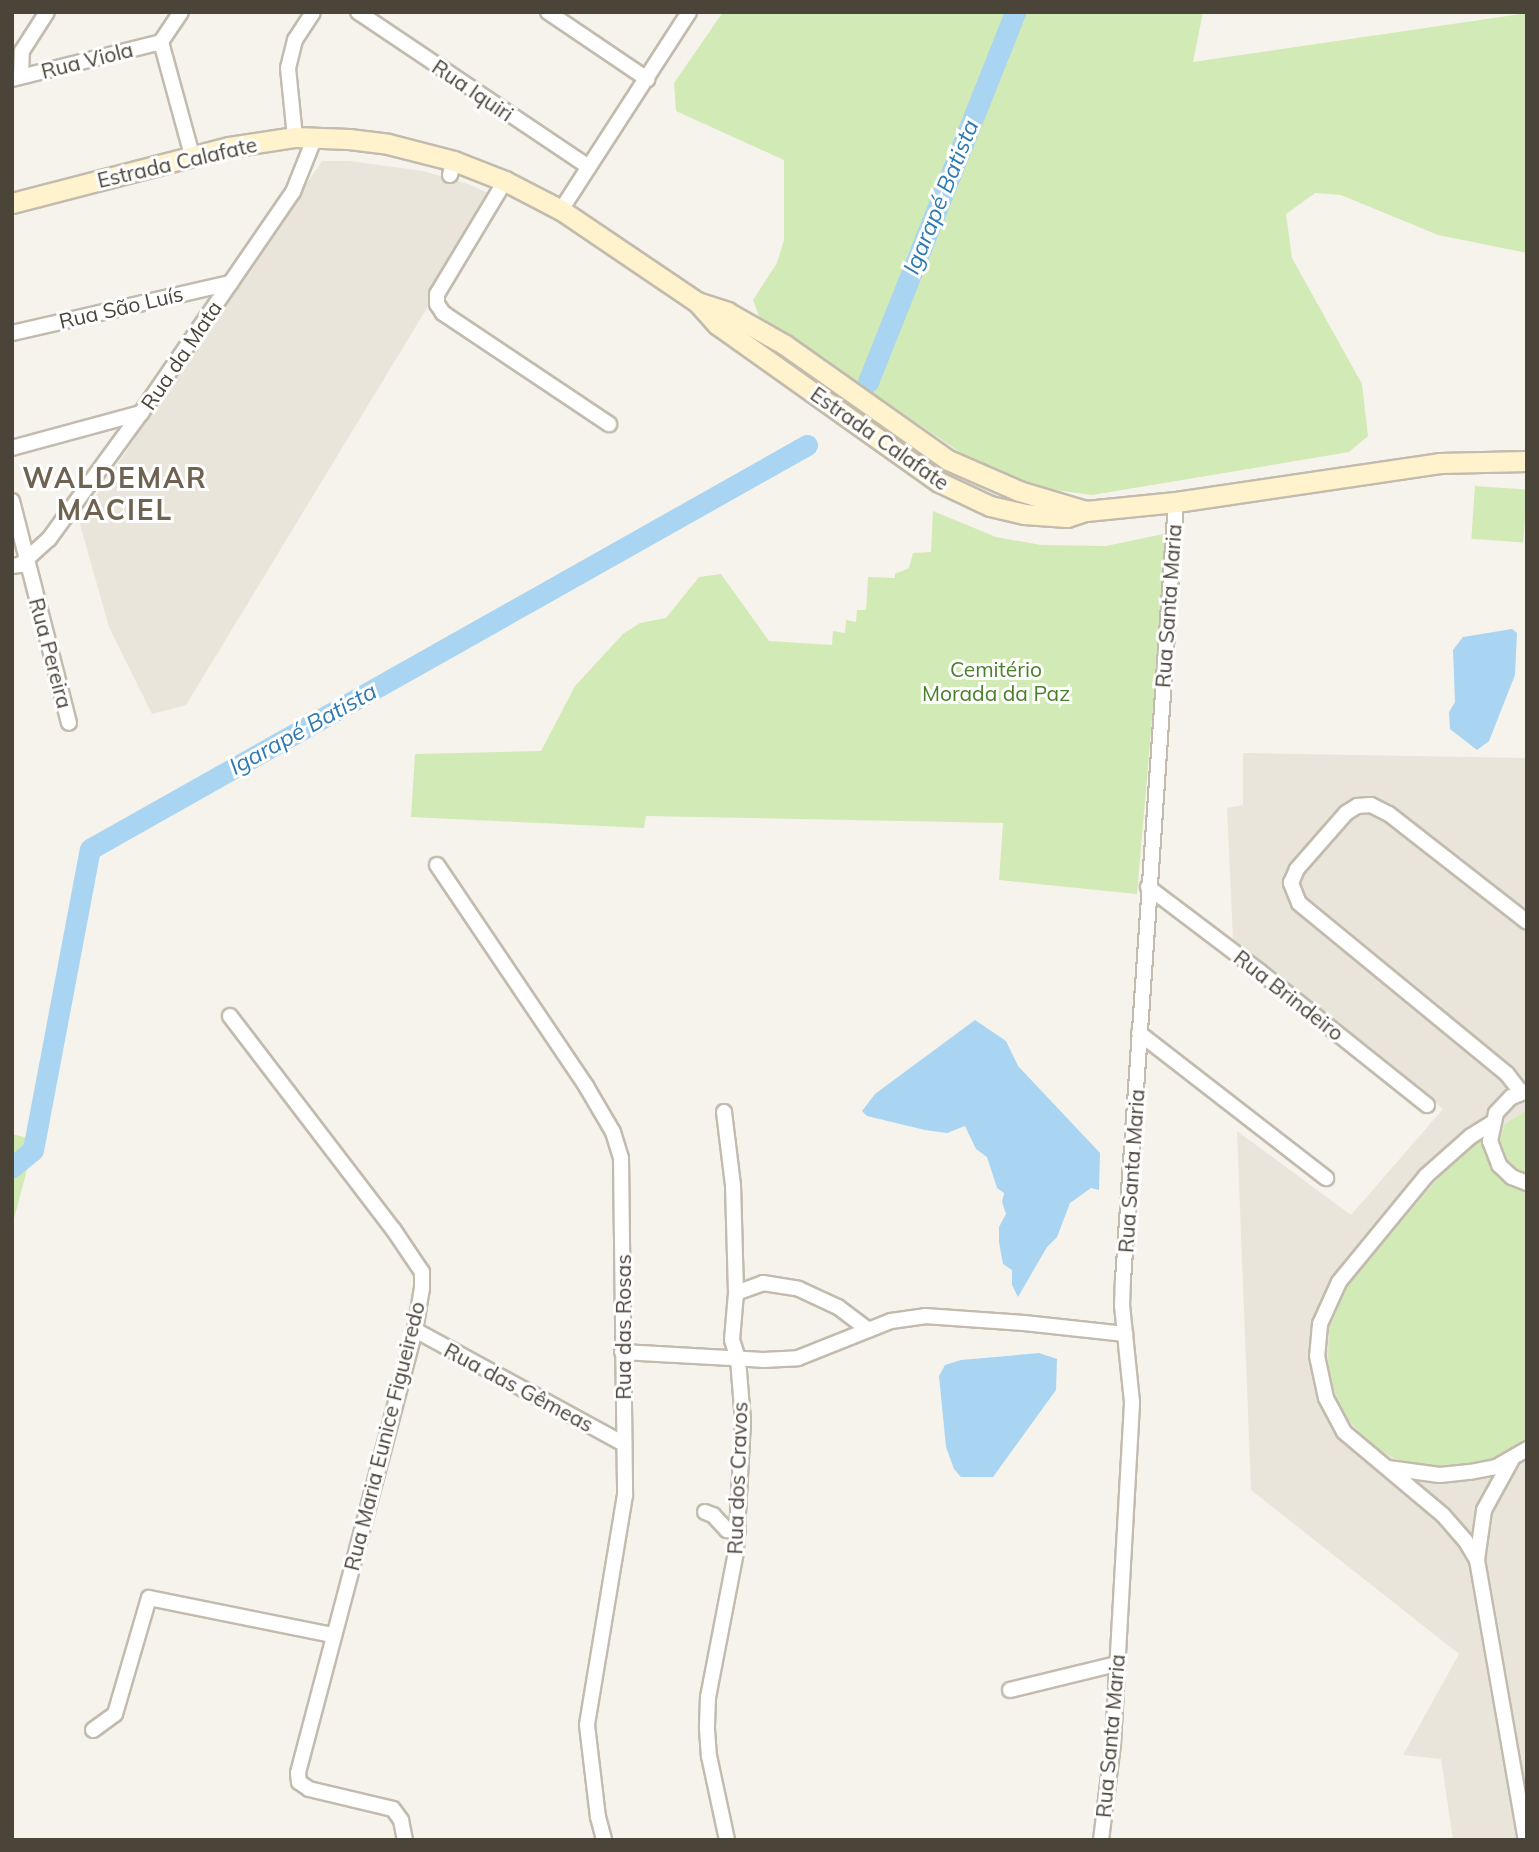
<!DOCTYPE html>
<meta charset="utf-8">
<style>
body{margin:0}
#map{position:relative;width:1539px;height:1852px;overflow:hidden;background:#f6f3ec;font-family:Mulish,sans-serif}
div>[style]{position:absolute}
.residential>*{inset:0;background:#eae5da}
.green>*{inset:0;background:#d2eab5;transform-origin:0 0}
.water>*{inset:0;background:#a9d4f2}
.river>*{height:21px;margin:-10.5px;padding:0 10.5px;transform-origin:10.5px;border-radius:10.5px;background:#a9d4f2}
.roads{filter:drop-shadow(2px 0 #c2bbae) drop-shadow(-2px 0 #c2bbae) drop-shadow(0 2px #c2bbae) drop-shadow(0 -2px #c2bbae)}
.street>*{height:14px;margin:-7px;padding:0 7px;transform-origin:7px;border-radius:7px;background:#fff}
.secondary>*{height:19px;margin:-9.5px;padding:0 9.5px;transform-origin:9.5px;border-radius:9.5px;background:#fff3cd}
span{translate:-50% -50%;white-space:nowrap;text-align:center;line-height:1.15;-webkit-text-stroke:6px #fff;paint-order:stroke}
.street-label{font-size:21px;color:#4b4439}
.park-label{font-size:21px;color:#4a7f2a}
.water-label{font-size:23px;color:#2e7ab2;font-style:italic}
.district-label{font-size:28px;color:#6e6250;font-weight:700;letter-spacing:2px}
.frame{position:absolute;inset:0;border:14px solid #4b4439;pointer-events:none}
</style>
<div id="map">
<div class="residential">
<i style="clip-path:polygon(322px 161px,349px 161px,423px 171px,468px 184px,495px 196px,186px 705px,152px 714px,109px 627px,79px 521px)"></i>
<i style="clip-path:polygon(1243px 753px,1527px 758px,1527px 1840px,1453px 1840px,1441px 1759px,1403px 1755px,1459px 1654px,1251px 1490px,1237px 1131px,1351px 1215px,1443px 1109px,1233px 939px,1227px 808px,1243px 805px)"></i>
</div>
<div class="green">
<i style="clip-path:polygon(723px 12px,1203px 12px,1193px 62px,1527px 13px,1527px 253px,1438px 235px,1341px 195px,1315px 193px,1286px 214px,1292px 258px,1362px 384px,1368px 436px,1349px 452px,1092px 495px,1048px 489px,976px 463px,759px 316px,753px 300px,777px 263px,784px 240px,784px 160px,676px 111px,674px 83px)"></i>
<i style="left:1475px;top:486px;width:52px;height:53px;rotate:4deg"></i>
<i style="clip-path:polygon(933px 511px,996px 537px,1041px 545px,1106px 546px,1168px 533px,1137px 894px,999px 880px,1003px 823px,646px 816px,644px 828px,411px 817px,415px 754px,541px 751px,575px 686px,623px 634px,640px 623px,666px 618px,699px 577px,721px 574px,769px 641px,832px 645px,833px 631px,845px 633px,846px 620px,856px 622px,857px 610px,866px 610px,868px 577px,895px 578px,895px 574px,909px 568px,913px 553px,931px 552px)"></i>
<i style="clip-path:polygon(1527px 1110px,1527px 1181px,1508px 1170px,1498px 1144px,1505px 1124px)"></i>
<i style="clip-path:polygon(12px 1134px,35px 1140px,12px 1226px)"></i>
<i style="clip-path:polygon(1483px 1137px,1493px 1165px,1527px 1195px,1527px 1439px,1495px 1460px,1453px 1471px,1410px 1466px,1372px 1446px,1343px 1413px,1328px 1372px,1329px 1329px,1345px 1289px,1445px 1170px)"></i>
</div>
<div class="water">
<i style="clip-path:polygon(1512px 629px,1517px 633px,1515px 675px,1489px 741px,1477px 750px,1450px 729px,1449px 712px,1455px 702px,1453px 650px,1463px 637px)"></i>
<i style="clip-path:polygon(975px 1020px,1006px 1041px,1018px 1066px,1100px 1153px,1099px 1190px,1091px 1188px,1070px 1203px,1057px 1237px,1047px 1247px,1018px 1297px,1012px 1285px,1012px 1270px,1003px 1264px,999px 1242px,999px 1227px,1006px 1214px,1002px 1202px,1004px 1193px,997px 1188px,987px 1157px,976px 1149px,965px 1126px,947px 1133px,925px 1130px,867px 1116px,862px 1111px,875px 1094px)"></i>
<i style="clip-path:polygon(1039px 1353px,1057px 1359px,1056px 1390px,993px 1477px,961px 1477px,954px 1469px,946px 1447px,939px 1376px,945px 1365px,961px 1360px)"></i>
</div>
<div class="river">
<i style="left:868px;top:382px;width:398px;rotate:-68.3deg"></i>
<i style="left:12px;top:1167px;width:27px;rotate:-39deg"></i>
<i style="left:33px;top:1150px;width:306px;rotate:-79.3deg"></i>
<i style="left:90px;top:849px;width:823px;rotate:-29.4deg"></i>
</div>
<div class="roads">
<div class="street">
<i style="left:181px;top:12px;width:36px;rotate:124deg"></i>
<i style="left:161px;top:42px;width:117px;rotate:74.7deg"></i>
<i style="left:358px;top:12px;width:278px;rotate:33.9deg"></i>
<i style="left:548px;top:12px;width:120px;rotate:34.1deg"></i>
<i style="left:21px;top:76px;width:25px;rotate:-88deg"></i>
<i style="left:22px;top:51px;width:46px;rotate:-57.3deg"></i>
<i style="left:12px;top:79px;width:154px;rotate:-13.9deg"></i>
<i style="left:295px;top:137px;width:69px;rotate:-95.8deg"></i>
<i style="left:288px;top:68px;width:29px;rotate:-76deg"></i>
<i style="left:295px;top:40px;width:33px;rotate:-57deg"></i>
<i style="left:450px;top:175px;width:15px;rotate:-74deg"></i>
<i style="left:505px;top:181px;width:132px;rotate:121deg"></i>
<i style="left:437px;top:294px;width:10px;rotate:90deg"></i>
<i style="left:437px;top:304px;width:11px;rotate:56deg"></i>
<i style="left:443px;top:313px;width:200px;rotate:33.8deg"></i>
<i style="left:561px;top:210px;width:236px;rotate:-57.1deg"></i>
<i style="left:12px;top:333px;width:224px;rotate:-12.9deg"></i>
<i style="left:12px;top:448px;width:134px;rotate:-15.2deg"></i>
<i style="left:12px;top:501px;width:229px;rotate:75.6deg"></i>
<i style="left:12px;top:566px;width:8px;rotate:-7deg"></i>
<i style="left:20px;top:565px;width:39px;rotate:-42deg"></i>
<i style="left:49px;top:539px;width:156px;rotate:-53.9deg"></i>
<i style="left:141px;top:413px;width:268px;rotate:-55.5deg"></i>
<i style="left:293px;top:192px;width:59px;rotate:-68.2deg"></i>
<i style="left:437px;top:865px;width:267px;rotate:56deg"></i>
<i style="left:586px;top:1086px;width:53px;rotate:59.6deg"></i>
<i style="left:613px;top:1132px;width:27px;rotate:73deg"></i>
<i style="left:621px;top:1158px;width:337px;rotate:89.3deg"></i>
<i style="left:625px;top:1495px;width:233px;rotate:99.4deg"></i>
<i style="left:587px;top:1725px;width:93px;rotate:83.2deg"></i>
<i style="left:598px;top:1817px;width:24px;rotate:75deg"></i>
<i style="left:1148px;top:887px;width:139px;rotate:37.1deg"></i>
<i style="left:1259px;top:971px;width:215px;rotate:38.6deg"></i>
<i style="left:230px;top:1016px;width:268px;rotate:52.6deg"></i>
<i style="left:393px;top:1229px;width:52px;rotate:56deg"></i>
<i style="left:422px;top:1272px;width:16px;rotate:90deg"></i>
<i style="left:422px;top:1288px;width:43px;rotate:99.5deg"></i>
<i style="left:415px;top:1330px;width:458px;rotate:104.8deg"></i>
<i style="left:298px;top:1773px;width:9px;rotate:84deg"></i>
<i style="left:299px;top:1782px;width:12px;rotate:35deg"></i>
<i style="left:309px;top:1789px;width:86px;rotate:13.4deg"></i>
<i style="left:393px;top:1809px;width:14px;rotate:54deg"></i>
<i style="left:401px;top:1820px;width:20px;rotate:79deg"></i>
<i style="left:1139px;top:1033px;width:237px;rotate:37.8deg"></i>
<i style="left:1527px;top:1091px;width:17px;rotate:159deg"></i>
<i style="left:1511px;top:1097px;width:22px;rotate:133deg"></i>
<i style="left:1496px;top:1113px;width:29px;rotate:102deg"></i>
<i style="left:1490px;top:1141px;width:26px;rotate:69deg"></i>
<i style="left:1499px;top:1165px;width:18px;rotate:43deg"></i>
<i style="left:1512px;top:1177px;width:16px;rotate:22deg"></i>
<i style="left:1521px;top:1092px;width:23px;rotate:-128deg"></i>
<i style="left:1507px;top:1074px;width:269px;rotate:-140.6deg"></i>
<i style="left:1299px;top:903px;width:22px;rotate:-112deg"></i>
<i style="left:1291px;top:883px;width:15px;rotate:-67deg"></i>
<i style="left:1297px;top:869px;width:74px;rotate:-48.8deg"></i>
<i style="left:1346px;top:813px;width:13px;rotate:-32deg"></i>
<i style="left:1357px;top:806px;width:14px;rotate:-4deg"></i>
<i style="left:1371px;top:805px;width:20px;rotate:27deg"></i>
<i style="left:1389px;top:814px;width:175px;rotate:38deg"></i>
<i style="left:724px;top:1112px;width:74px;rotate:83deg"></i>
<i style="left:733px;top:1185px;width:108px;rotate:88.4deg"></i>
<i style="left:736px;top:1293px;width:47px;rotate:94.9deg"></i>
<i style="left:732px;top:1340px;width:20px;rotate:72deg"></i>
<i style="left:738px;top:1359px;width:62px;rotate:85.4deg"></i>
<i style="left:743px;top:1421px;width:131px;rotate:93.1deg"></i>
<i style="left:736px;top:1552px;width:148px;rotate:100.9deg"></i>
<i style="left:708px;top:1697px;width:32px;rotate:92deg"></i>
<i style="left:707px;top:1729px;width:27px;rotate:86deg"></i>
<i style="left:709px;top:1756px;width:86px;rotate:77.9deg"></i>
<i style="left:1492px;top:1123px;width:25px;rotate:148deg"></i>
<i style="left:1471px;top:1136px;width:60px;rotate:138.4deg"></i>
<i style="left:1426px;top:1176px;width:137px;rotate:129.4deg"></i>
<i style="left:1339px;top:1282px;width:46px;rotate:114.3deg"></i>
<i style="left:1320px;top:1324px;width:32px;rotate:95deg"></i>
<i style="left:1317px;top:1356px;width:43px;rotate:77.9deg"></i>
<i style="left:1326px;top:1398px;width:38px;rotate:62deg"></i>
<i style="left:1344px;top:1432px;width:129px;rotate:40deg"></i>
<i style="left:1443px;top:1515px;width:33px;rotate:49deg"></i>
<i style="left:1465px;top:1540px;width:23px;rotate:59deg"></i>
<i style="left:1477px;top:1560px;width:284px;rotate:80.1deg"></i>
<i style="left:736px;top:1293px;width:29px;rotate:-20deg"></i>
<i style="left:763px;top:1283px;width:36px;rotate:9deg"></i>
<i style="left:799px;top:1289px;width:43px;rotate:24.8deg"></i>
<i style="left:838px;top:1307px;width:38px;rotate:37deg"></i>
<i style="left:415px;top:1330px;width:238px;rotate:28.6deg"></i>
<i style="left:622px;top:1352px;width:141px;rotate:3.2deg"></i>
<i style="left:763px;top:1360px;width:35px;rotate:-3deg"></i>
<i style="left:798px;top:1358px;width:100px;rotate:-21.7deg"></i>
<i style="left:891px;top:1321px;width:34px;rotate:-8deg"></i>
<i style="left:925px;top:1316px;width:99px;rotate:4deg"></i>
<i style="left:1024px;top:1323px;width:102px;rotate:6.2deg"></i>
<i style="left:1388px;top:1468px;width:52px;rotate:7.7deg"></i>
<i style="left:1440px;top:1475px;width:30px;rotate:-6deg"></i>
<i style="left:1470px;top:1472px;width:26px;rotate:-11deg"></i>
<i style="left:1496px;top:1467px;width:36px;rotate:-30deg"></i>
<i style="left:705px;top:1512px;width:9px;rotate:21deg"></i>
<i style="left:713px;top:1515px;width:21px;rotate:47deg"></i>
<i style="left:727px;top:1530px;width:11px;rotate:5deg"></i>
<i style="left:1477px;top:1560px;width:50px;rotate:-82deg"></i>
<i style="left:1484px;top:1510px;width:56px;rotate:-61.1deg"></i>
<i style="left:1010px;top:1690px;width:110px;rotate:-13.7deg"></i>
<i style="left:93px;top:1730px;width:27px;rotate:-36deg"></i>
<i style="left:115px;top:1714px;width:121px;rotate:-73.7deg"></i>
<i style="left:149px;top:1598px;width:188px;rotate:11.4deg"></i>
<i style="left:1101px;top:1840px;width:98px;rotate:-82.9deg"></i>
<i style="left:1113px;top:1743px;width:342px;rotate:-86.8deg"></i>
<i style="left:1132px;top:1402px;width:97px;rotate:-95.9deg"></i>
<i style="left:1122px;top:1306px;width:26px;rotate:-88deg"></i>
<i style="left:1123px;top:1280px;width:780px;rotate:-86.1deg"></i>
</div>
<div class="secondary">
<i style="left:12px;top:203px;width:224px;rotate:-14.5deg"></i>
<i style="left:229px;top:147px;width:67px;rotate:-8.6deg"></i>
<i style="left:295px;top:137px;width:54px;rotate:2.1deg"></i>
<i style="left:349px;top:139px;width:39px;rotate:7deg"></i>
<i style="left:388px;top:144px;width:68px;rotate:14.4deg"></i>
<i style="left:454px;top:161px;width:55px;rotate:21.4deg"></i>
<i style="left:505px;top:181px;width:63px;rotate:27.4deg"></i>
<i style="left:561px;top:210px;width:164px;rotate:34.1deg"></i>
<i style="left:697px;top:302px;width:31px;rotate:48deg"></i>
<i style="left:718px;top:325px;width:271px;rotate:35.4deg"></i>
<i style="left:939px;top:482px;width:56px;rotate:25.2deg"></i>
<i style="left:990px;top:506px;width:35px;rotate:13deg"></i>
<i style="left:1024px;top:514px;width:43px;rotate:4deg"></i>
<i style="left:1067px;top:517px;width:20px;rotate:-18deg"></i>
<i style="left:1086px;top:511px;width:90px;rotate:-5.7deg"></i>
<i style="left:1176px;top:502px;width:267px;rotate:-8.4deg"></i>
<i style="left:1440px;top:463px;width:87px;rotate:-1.3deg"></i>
<i style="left:697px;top:302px;width:32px;rotate:18deg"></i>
<i style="left:727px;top:312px;width:67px;rotate:29.6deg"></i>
<i style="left:785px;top:345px;width:199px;rotate:35.2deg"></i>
<i style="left:948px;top:460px;width:77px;rotate:23.6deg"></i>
<i style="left:1019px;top:491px;width:70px;rotate:16.6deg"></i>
</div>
</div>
<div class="street-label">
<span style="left:87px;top:60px;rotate:-14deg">Rua Viola</span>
<span style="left:473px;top:90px;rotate:34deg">Rua Iquiri</span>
<span style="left:177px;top:162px;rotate:-13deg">Estrada Calafate</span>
<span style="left:121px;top:307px;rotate:-13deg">Rua São Luís</span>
<span style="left:181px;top:355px;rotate:-56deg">Rua da Mata</span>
<span style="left:880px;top:438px;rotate:35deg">Estrada Calafate</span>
<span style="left:1168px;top:606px;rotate:-86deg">Rua Santa Maria</span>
<span style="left:51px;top:653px;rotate:75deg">Rua Pereira</span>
<span style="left:1289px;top:995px;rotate:38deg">Rua Brindeiro</span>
<span style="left:1131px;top:1171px;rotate:-86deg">Rua Santa Maria</span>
<span style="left:623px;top:1327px;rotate:-90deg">Rua das Rosas</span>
<span style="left:519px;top:1387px;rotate:28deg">Rua das Gêmeas</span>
<span style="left:384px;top:1436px;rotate:-76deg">Rua Maria Eunice Figueiredo</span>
<span style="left:737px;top:1478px;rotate:-88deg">Rua dos Cravos</span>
<span style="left:1110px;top:1736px;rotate:-85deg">Rua Santa Maria</span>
</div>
<div class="park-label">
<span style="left:996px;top:681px">Cemitério<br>Morada da Paz</span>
</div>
<div class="water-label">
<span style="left:941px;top:197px;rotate:-68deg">Igarapé Batista</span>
<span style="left:303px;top:729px;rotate:-29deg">Igarapé Batista</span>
</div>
<div class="district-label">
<span style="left:115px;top:494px">WALDEMAR<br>MACIEL</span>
</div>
<div class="frame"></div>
</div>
